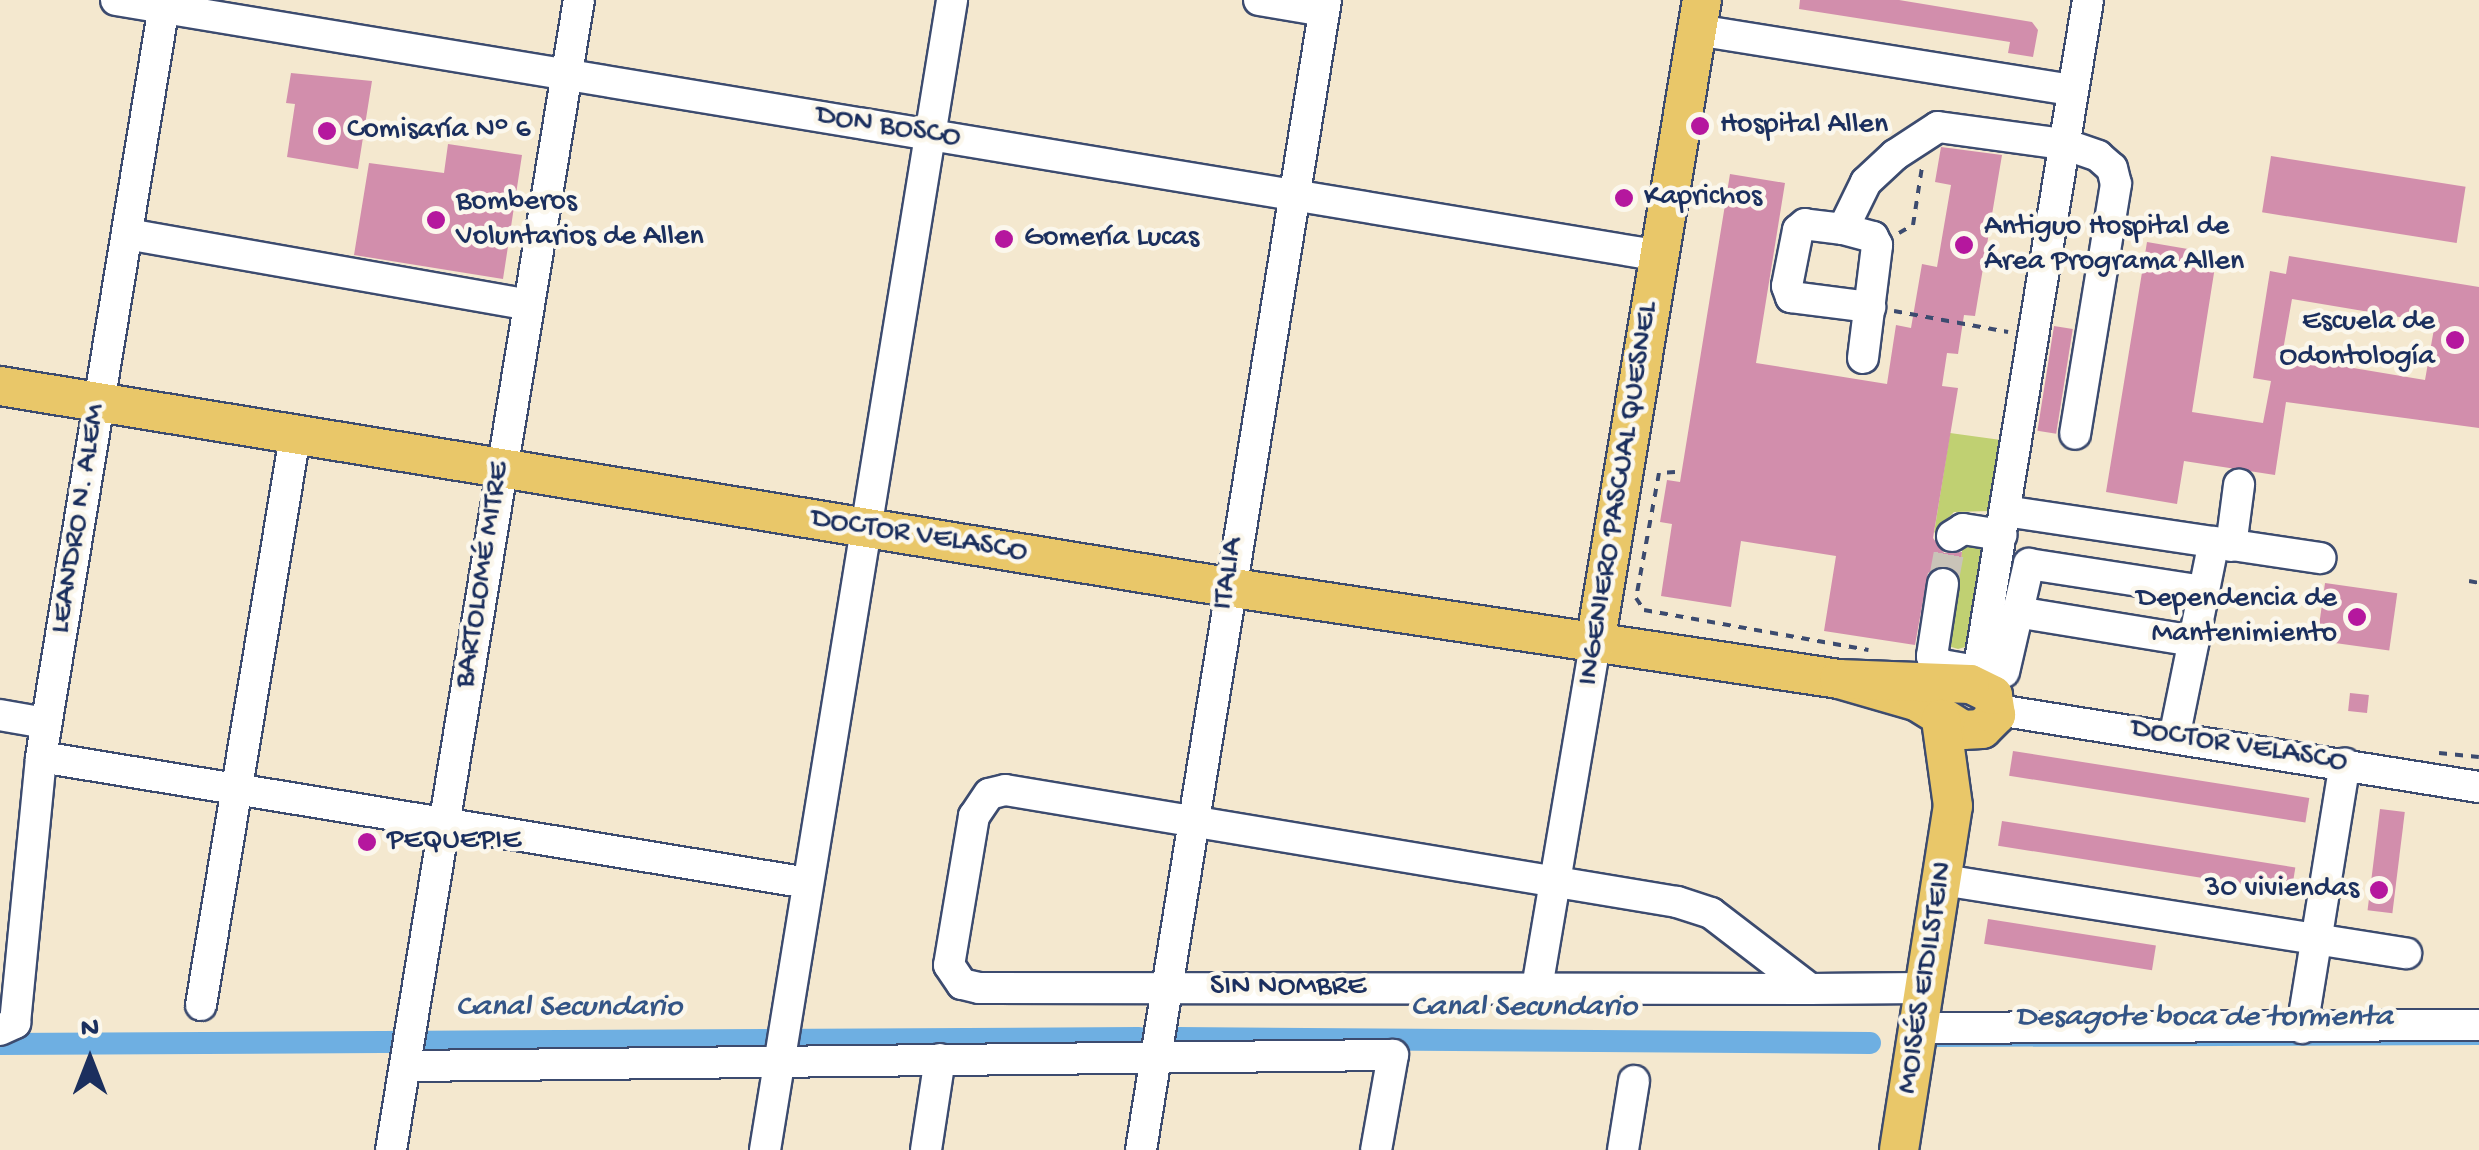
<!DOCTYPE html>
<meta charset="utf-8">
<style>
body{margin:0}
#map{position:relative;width:2479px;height:1150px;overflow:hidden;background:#f4e8cf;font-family:"Gochi Hand",sans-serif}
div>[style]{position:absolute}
.green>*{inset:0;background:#c0d072}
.stream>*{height:6px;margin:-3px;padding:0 3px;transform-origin:3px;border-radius:3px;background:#6eafe2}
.canal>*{height:22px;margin:-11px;padding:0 11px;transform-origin:11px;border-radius:11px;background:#6eafe2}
.building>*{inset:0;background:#d28eac;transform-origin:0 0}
.minor-tunnel>*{height:30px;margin-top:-15px;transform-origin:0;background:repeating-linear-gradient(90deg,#c9c3b8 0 30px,transparent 0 45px)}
.path>*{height:4px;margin-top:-2px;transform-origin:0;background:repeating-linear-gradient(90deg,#3c4b6f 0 8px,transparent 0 16px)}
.roads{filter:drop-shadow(2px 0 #3c4b6f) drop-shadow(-2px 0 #3c4b6f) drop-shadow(0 2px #3c4b6f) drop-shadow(0 -2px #3c4b6f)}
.minor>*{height:30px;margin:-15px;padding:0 15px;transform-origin:15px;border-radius:15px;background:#fff}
.major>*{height:38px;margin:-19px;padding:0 19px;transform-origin:19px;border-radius:19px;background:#e9c769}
.dots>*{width:28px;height:28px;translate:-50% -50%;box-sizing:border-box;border:5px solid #fbf7ec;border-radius:50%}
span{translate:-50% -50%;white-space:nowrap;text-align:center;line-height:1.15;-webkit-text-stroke:9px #fbf7ec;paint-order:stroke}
.poi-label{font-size:30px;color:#1b2f5e}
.left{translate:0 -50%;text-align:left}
.right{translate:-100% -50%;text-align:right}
.street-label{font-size:30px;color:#1b2f5e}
.water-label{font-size:32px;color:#345586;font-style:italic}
.north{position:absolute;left:40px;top:1010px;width:100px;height:100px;-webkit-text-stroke:8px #fbf7ec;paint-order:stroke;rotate:0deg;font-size:28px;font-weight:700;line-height:40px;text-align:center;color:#1b2f5e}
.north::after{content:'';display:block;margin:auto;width:35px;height:45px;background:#1b2f5e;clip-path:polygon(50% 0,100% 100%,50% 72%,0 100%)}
</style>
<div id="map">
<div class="green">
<i style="clip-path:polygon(1950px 433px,2001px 440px,1990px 511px,1954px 512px,1934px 533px)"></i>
<i style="clip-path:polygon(1964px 538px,1985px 542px,1969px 646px,1958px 649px,1948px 646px)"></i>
</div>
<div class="stream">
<i style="left:1930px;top:1044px;width:549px;rotate:-0.21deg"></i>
</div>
<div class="canal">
<i style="left:1178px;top:1038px;width:692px;rotate:0.41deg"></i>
<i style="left:0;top:1044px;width:1139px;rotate:-0.3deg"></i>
</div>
<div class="building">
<i style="clip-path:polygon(1800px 0,1899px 0,2032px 22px,2038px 30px,2033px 57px,2008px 53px,2010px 42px,1799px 9px)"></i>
<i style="clip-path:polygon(291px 73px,372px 81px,358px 169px,287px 157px,295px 104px,286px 103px)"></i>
<i style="clip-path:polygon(448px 144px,522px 155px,503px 279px,354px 255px,369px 163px,444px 173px)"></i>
<i style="clip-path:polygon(1941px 147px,2002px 155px,1975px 316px,1964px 315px,1958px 354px,1947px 353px,1942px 386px,1958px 388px,1933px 538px,1944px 553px,1962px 552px,1959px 575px,1945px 565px,1928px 573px,1915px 645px,1824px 631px,1836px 556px,1741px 541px,1731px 607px,1661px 596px,1672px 524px,1660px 522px,1667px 480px,1680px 482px,1730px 174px,1785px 183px,1756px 363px,1887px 384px,1896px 325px,1911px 328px,1922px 264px,1937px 267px,1951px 185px,1935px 182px)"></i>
<i style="left:2271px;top:156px;width:197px;height:57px;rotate:9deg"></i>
<i style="clip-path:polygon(evenodd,2147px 242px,2217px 254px,2192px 412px,2263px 423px,2271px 381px,2253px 378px,2270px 271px,2286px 274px,2289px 256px,2479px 287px,2479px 428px,2286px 402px,2275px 475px,2184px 461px,2177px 504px,2106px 492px,2147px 242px,2292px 299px,2435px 323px,2425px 380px,2282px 356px,2292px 299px)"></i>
<i style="left:2054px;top:326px;width:19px;height:106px;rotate:9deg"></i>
<i style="left:2325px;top:583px;width:73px;height:58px;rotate:8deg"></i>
<i style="left:2350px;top:693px;width:19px;height:18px;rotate:6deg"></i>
<i style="left:2013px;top:751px;width:300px;height:25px;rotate:9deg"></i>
<i style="left:2380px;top:809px;width:25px;height:102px;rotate:7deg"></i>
<i style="left:2002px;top:821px;width:297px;height:25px;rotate:9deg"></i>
<i style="left:1988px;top:919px;width:170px;height:25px;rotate:9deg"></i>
</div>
<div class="minor-tunnel">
<i style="left:1943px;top:584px;width:49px;rotate:-79.4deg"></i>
</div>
<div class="path">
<i style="left:1899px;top:233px;width:16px;rotate:-30deg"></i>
<i style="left:1913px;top:225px;width:59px;rotate:-81.2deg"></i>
<i style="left:1894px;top:311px;width:116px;rotate:10.4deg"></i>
<i style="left:1675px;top:472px;width:16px;rotate:176deg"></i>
<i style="left:1659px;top:473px;width:127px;rotate:100.4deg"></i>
<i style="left:1636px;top:598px;width:14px;rotate:56deg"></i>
<i style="left:1644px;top:610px;width:228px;rotate:10.1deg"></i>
<i style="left:2469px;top:581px;width:10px;rotate:11deg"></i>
<i style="left:2439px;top:753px;width:40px;rotate:5.7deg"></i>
</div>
<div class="roads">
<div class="minor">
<i style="left:116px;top:0;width:1565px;rotate:9.41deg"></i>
<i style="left:1259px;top:0;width:66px;rotate:9.6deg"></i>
<i style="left:1697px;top:30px;width:379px;rotate:9.1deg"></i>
<i style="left:1843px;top:229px;width:38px;rotate:-173deg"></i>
<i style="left:1805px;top:224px;width:9px;rotate:139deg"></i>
<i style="left:1798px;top:230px;width:57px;rotate:101.1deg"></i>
<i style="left:1787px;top:286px;width:12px;rotate:70deg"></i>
<i style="left:1791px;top:297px;width:80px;rotate:7.2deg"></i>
<i style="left:127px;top:234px;width:407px;rotate:10deg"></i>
<i style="left:1863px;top:358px;width:114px;rotate:-82.9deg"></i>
<i style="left:1877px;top:245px;width:9px;rotate:-117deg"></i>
<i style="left:1873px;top:237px;width:31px;rotate:-165deg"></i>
<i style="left:1843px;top:229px;width:52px;rotate:-63.9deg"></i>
<i style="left:1866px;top:182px;width:40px;rotate:-43deg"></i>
<i style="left:1895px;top:155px;width:51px;rotate:-33.1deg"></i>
<i style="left:1938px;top:127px;width:127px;rotate:7.7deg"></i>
<i style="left:2064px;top:144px;width:36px;rotate:19deg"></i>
<i style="left:2098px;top:156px;width:18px;rotate:41deg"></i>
<i style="left:2112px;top:168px;width:16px;rotate:76deg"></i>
<i style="left:2116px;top:184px;width:253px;rotate:99.3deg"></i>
<i style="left:2005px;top:511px;width:319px;rotate:8.5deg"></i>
<i style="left:1952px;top:536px;width:13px;rotate:-32deg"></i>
<i style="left:1963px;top:529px;width:39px;rotate:9deg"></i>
<i style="left:2231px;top:546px;width:62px;rotate:-82.5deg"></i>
<i style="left:1943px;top:584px;width:73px;rotate:98.7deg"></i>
<i style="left:1932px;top:656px;width:13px;rotate:42deg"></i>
<i style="left:1942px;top:665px;width:36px;rotate:10deg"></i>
<i style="left:2017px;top:612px;width:179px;rotate:9.3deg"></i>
<i style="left:2004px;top:672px;width:111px;rotate:-77deg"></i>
<i style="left:2029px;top:564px;width:176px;rotate:8.8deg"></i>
<i style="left:1976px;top:685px;width:694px;rotate:-80.71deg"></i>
<i style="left:1998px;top:710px;width:487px;rotate:9.1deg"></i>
<i style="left:0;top:715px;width:47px;rotate:9.9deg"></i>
<i style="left:2174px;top:738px;width:200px;rotate:-78.5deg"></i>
<i style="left:41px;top:757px;width:777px;rotate:9.33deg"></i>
<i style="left:1943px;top:880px;width:469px;rotate:9deg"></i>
<i style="left:1537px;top:988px;width:349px;rotate:-80.4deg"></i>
<i style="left:1810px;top:989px;width:125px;rotate:-142.5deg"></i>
<i style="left:1711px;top:913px;width:36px;rotate:-162deg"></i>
<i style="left:1677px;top:902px;width:681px;rotate:-170.54deg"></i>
<i style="left:1005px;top:790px;width:16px;rotate:166deg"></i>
<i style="left:989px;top:794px;width:27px;rotate:124deg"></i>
<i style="left:974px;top:816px;width:151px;rotate:99.5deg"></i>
<i style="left:949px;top:965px;width:23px;rotate:56deg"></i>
<i style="left:962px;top:984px;width:17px;rotate:13deg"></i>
<i style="left:979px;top:988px;width:831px;rotate:0.07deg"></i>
<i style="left:1810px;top:989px;width:114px;rotate:-0.5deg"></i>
<i style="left:201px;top:1005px;width:577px;rotate:-80.62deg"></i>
<i style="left:1918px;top:1028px;width:561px;rotate:-0.31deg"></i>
<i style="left:2302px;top:1028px;width:268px;rotate:-80.8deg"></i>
<i style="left:0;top:1030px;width:17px;rotate:-25deg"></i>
<i style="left:15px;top:1023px;width:267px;rotate:-84.4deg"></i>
<i style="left:41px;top:757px;width:767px;rotate:-80.7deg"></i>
<i style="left:406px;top:1066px;width:987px;rotate:-0.64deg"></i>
<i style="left:1393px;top:1055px;width:97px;rotate:100.1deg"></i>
<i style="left:391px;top:1150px;width:1165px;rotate:-80.72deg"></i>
<i style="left:765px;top:1150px;width:1165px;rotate:-80.76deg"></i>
<i style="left:926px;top:1150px;width:92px;rotate:-81.3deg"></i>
<i style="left:1141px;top:1150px;width:1165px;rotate:-80.86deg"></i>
<i style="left:1623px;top:1150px;width:70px;rotate:-80.9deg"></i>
</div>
<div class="major">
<i style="left:0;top:386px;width:1243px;rotate:9.3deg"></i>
<i style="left:1227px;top:587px;width:619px;rotate:8.55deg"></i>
<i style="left:1839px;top:679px;width:82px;rotate:16.2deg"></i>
<i style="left:1918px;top:702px;width:53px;rotate:31.9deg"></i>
<i style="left:1963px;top:730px;width:19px;rotate:-3deg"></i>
<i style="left:1982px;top:729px;width:20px;rotate:-45deg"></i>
<i style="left:1996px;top:715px;width:20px;rotate:-99deg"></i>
<i style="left:1993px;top:695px;width:25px;rotate:-154deg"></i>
<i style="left:1970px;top:684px;width:131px;rotate:-177.8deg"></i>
<i style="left:1595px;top:644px;width:653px;rotate:-80.57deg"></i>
<i style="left:1899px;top:1150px;width:348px;rotate:-81.1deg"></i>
<i style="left:1953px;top:806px;width:88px;rotate:-97.9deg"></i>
</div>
</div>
<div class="dots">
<i style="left:1700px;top:126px;background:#b5179e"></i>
<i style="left:327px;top:131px;background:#b5179e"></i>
<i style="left:1624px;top:198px;background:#b5179e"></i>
<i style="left:436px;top:220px;background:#b5179e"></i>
<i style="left:1004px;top:239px;background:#b5179e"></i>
<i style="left:1964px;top:245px;background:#b5179e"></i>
<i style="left:2455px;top:340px;background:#b5179e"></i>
<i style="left:2357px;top:617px;background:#b5179e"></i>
<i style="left:367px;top:842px;background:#b5179e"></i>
<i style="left:2379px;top:890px;background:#b5179e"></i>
</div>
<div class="poi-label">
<span class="left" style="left:1720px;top:126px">Hospital Allen</span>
<span class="left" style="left:347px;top:131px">Comisaría N° 6</span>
<span class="left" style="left:1644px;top:198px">Kaprichos</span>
<span class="left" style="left:456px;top:220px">Bomberos<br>Voluntarios de Allen</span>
<span class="left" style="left:1984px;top:245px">Antiguo Hospital de<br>Área Programa Allen</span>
<span class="left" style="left:1024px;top:239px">Gomería Lucas</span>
<span class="right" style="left:2435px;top:340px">Escuela de<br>Odontología</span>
<span class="right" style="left:2337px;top:617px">Dependencia de<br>Mantenimiento</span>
<span class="left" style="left:387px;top:842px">PEQUEPIE</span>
<span class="right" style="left:2359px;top:890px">30 viviendas</span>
</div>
<div class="street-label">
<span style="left:888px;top:128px;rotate:9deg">DON BOSCO</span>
<span style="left:1620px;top:494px;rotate:-81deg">INGENIERO PASCUAL QUESNEL</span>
<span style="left:80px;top:519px;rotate:-81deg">LEANDRO N. ALEM</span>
<span style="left:919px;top:537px;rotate:9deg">DOCTOR VELASCO</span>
<span style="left:1230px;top:574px;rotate:-81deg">ITALIA</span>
<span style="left:484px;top:575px;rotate:-81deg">BARTOLOMÉ MITRE</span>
<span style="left:2239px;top:747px;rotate:9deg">DOCTOR VELASCO</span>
<span style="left:1927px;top:978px;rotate:-81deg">MOISÉS EIDILSTEIN</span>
<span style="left:1288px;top:988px">SIN NOMBRE</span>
</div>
<div class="water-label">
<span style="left:569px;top:1008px">Canal Secundario</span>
<span style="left:1524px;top:1008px">Canal Secundario</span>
<span style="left:2204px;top:1018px">Desagote boca de tormenta</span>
</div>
<div class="north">N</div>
</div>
